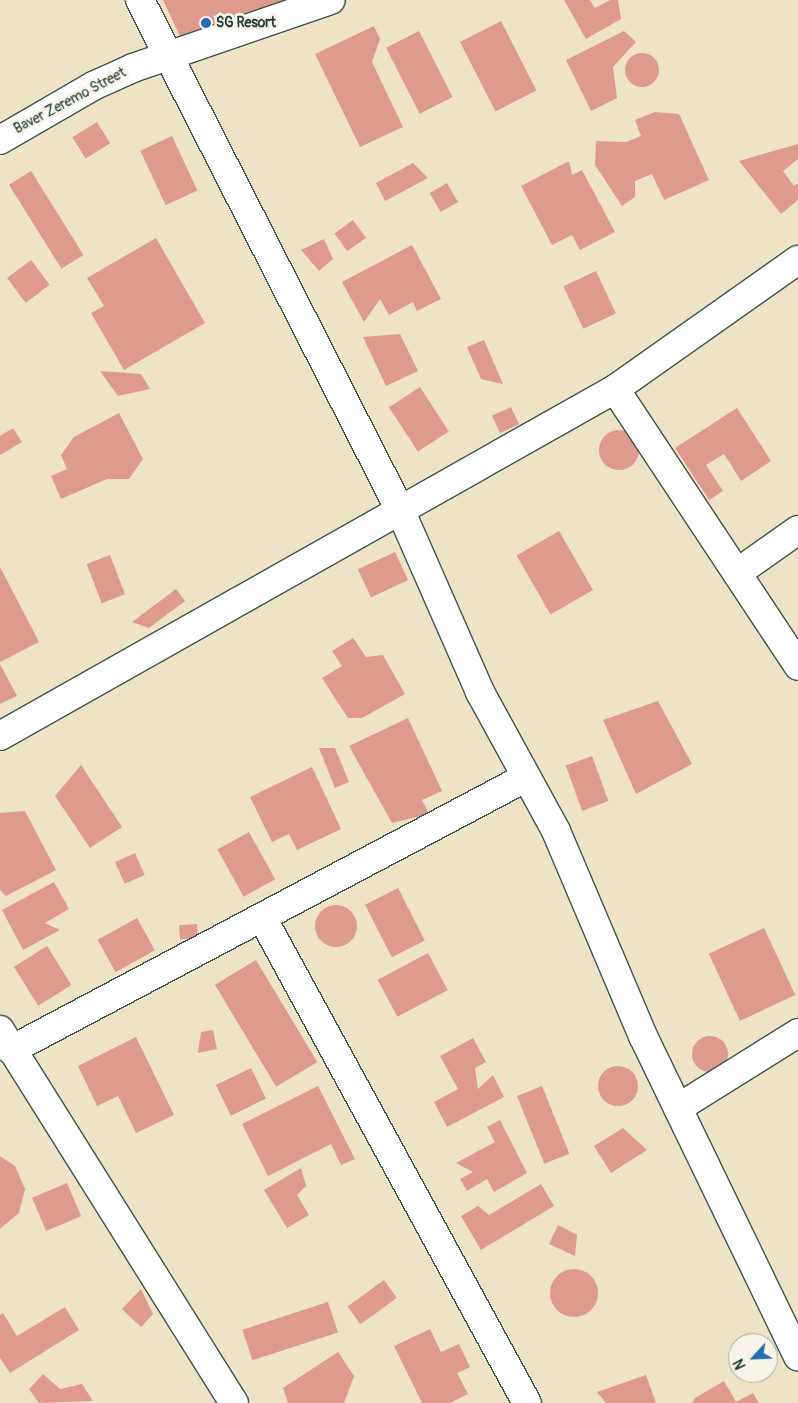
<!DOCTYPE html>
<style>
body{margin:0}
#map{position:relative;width:798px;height:1403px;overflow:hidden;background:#efe3c7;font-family:Pangolin,sans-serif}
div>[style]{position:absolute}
.building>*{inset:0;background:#df9a90;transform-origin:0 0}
.round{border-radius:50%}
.roads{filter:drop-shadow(1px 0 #3e564a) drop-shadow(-1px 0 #3e564a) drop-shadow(0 1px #3e564a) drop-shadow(0 -1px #3e564a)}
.minor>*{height:28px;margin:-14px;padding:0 14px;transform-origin:14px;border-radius:14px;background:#fff}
.dots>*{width:14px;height:14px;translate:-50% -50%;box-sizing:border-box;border:2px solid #f7f3e8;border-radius:50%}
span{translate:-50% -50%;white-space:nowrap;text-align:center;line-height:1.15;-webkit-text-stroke:5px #f7f3e8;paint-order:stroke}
.poi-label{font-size:14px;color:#1f3d34;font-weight:700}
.left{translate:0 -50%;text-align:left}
.street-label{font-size:14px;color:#1f3d34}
.north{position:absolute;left:728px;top:1333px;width:50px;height:50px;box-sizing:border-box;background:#f7f3e8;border:1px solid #a1aaa0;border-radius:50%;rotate:245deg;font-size:14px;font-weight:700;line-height:20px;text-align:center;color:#1f3d34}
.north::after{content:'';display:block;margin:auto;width:18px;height:22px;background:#1f6fb2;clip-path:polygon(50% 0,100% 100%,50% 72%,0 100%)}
</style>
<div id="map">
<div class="building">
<i style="clip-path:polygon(163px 0,289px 0,185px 47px)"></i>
<i style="clip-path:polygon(564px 0,590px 0,595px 8px,610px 0,618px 0,621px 19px,586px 39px)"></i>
<i style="left:501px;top:21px;width:78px;height:46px;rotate:63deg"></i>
<i style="clip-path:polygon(374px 26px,380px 39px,372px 62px,403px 127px,360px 147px,315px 54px)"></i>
<i style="left:419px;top:31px;width:74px;height:37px;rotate:63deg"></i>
<i style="clip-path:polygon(624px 31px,636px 42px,613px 67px,617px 98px,591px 111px,566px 60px)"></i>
<i class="round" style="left:625px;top:53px;width:34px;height:34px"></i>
<i style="clip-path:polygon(655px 112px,679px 114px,709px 180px,664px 200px,652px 174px,635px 181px,635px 197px,622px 206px,595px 165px,596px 141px,626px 142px,641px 136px,635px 120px)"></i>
<i style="left:97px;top:122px;width:25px;height:29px;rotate:58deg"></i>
<i style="left:172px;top:136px;width:60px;height:35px;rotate:65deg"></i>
<i style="clip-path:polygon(798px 144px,798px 159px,783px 171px,794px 186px,798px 183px,798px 200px,781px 214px,739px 161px)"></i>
<i style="clip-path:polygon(569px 161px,572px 175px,582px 170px,615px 232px,580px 250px,572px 235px,552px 245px,521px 186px)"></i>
<i style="clip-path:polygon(413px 163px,428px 178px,385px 201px,376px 183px)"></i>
<i style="left:31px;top:171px;width:99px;height:26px;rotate:58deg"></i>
<i style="left:447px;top:183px;width:22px;height:20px;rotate:60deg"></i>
<i style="left:353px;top:220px;width:22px;height:23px;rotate:54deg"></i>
<i style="clip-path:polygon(156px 238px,205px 323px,124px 370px,91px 313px,104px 306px,87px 278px)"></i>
<i style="clip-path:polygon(324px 239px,333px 259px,319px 271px,301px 250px)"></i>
<i style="clip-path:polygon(412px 245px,441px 299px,417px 311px,413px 302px,389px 315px,380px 299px,364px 322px,342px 282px)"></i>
<i style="left:31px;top:260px;width:31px;height:30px;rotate:53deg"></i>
<i style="left:596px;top:271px;width:47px;height:36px;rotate:65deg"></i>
<i style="clip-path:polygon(400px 334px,418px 371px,386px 386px,363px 337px)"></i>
<i style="clip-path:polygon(484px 340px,503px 384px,481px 379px,467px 347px)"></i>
<i style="clip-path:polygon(100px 371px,141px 374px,150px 389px,118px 396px)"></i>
<i style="left:420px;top:387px;width:53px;height:37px;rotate:57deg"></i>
<i style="left:511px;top:407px;width:19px;height:21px;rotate:65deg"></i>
<i style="clip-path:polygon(737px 408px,771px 461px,741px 481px,724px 454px,706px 465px,723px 491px,709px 500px,675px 448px)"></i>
<i style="clip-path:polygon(119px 413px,143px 459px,129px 479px,107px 479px,61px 499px,51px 476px,67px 469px,61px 455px,74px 437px)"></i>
<i style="clip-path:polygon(13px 428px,22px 442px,0 455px,0 436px)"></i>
<i class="round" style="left:599px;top:430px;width:40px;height:40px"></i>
<i style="left:559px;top:531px;width:68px;height:49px;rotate:60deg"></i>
<i style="left:395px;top:552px;width:31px;height:41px;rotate:65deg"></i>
<i style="left:110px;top:555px;width:42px;height:25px;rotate:69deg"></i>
<i style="clip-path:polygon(0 567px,39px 642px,0 662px)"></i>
<i style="clip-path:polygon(176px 589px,185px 601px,149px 628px,132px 622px)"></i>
<i style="clip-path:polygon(353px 638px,366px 657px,383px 655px,405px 694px,362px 718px,348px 718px,322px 678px,342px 666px,332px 651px)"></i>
<i style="clip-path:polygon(0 664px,17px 696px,0 704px)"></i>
<i style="clip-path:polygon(658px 701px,692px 764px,636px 794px,603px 720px)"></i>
<i style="clip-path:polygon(408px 718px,442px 791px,422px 800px,429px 814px,392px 823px,349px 746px)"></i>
<i style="clip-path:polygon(319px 748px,335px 748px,349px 782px,335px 788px)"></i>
<i style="left:592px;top:756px;width:48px;height:28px;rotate:70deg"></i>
<i style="clip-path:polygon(81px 765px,122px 827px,90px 848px,55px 796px)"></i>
<i style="clip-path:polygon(312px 767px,341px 829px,297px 850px,289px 834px,272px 842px,250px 797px)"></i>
<i style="clip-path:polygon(25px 811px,56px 870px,6px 896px,0 890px,0 813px)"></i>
<i style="left:249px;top:832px;width:54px;height:36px;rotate:61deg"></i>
<i style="left:135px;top:853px;width:24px;height:22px;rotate:66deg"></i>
<i style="clip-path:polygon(54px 882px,69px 909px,45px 923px,60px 930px,23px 950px,2px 910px)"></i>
<i style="left:398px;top:888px;width:59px;height:37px;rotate:63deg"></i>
<i class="round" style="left:315px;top:905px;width:42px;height:42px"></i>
<i style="left:137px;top:918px;width:37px;height:45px;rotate:61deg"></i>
<i style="left:197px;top:924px;width:14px;height:18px;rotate:86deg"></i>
<i style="left:764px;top:928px;width:74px;height:61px;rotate:65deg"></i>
<i style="left:47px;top:946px;width:46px;height:39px;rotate:58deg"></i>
<i style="left:428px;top:953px;width:42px;height:57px;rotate:62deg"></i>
<i style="left:256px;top:960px;width:119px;height:48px;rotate:59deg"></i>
<i style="clip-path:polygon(213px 1030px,217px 1049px,198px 1053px,201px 1032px)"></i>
<i class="round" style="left:692px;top:1036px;width:36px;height:36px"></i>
<i style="clip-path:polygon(136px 1037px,174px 1115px,136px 1133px,118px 1096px,97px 1106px,78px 1066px)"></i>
<i style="clip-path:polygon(473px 1038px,486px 1062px,475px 1068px,478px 1089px,493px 1075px,504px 1097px,447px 1127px,434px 1102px,458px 1089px,440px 1056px)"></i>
<i class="round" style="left:598px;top:1066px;width:40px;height:40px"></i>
<i style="left:251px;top:1068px;width:34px;height:39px;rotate:64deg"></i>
<i style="clip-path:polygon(318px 1086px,355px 1159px,341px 1165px,331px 1144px,268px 1176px,242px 1124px)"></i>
<i style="left:542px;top:1086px;width:73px;height:27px;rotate:68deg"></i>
<i style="clip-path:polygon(500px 1120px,527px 1173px,494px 1192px,487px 1179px,467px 1191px,460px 1179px,473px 1172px,456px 1163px,495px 1142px,487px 1127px)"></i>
<i style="clip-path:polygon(623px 1128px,647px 1150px,611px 1173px,594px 1146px)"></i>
<i style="clip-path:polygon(0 1156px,15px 1166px,25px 1189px,19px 1213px,0 1229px)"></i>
<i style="clip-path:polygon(301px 1168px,306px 1186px,297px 1195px,309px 1215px,287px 1228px,264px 1190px)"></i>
<i style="left:67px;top:1183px;width:36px;height:38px;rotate:67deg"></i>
<i style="clip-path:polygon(541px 1184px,554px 1206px,481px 1250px,461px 1216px,478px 1206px,489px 1215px)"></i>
<i style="clip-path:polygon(558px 1225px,577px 1235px,575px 1256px,549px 1244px)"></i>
<i class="round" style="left:550px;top:1269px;width:48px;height:48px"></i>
<i style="left:384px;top:1280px;width:22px;height:45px;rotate:54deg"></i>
<i style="clip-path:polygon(141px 1289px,153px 1314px,141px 1327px,122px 1309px)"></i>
<i style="left:328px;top:1302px;width:32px;height:90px;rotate:72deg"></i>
<i style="clip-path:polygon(65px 1307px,79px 1330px,10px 1373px,0 1358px,0 1315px,3px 1313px,17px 1336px)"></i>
<i style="clip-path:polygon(430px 1329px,441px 1352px,459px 1344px,470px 1367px,457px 1373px,468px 1394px,450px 1403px,422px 1403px,394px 1346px)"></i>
<i style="clip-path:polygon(338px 1352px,354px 1376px,344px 1403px,288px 1403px,283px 1388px)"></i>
<i style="clip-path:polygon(43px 1374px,60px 1389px,82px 1384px,93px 1401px,39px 1403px,29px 1389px)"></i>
<i style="clip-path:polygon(646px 1375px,656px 1403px,606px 1403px,597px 1392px)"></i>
<i style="clip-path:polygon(724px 1381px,736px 1402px,753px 1393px,759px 1403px,692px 1403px,695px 1398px)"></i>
</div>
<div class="roads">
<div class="minor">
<i style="left:140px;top:0;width:575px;rotate:62.99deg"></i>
<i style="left:401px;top:512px;width:197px;rotate:66.3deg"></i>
<i style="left:480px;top:692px;width:158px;rotate:61.3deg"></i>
<i style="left:556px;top:831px;width:223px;rotate:67deg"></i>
<i style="left:643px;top:1036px;width:356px;rotate:64.2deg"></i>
<i style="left:0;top:140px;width:108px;rotate:-30.1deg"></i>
<i style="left:93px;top:86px;width:44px;rotate:-24.2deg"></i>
<i style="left:133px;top:68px;width:209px;rotate:-19deg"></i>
<i style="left:615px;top:389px;width:332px;rotate:56.5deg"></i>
<i style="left:737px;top:573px;width:75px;rotate:-35.2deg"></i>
<i style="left:0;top:736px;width:706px;rotate:-29.43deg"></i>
<i style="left:615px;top:389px;width:224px;rotate:-35.2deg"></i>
<i style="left:263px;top:919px;width:551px;rotate:61.39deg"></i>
<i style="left:0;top:1030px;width:440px;rotate:57.9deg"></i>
<i style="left:11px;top:1050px;width:582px;rotate:-27.89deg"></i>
<i style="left:678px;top:1108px;width:142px;rotate:-32deg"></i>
</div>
</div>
<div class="dots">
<i style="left:206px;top:23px;background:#1f6fb2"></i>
</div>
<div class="poi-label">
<span class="left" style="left:216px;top:23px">SG Resort</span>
</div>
<div class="street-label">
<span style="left:70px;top:101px;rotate:-28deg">Baver Zeremo Street</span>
</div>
<div class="north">N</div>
</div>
